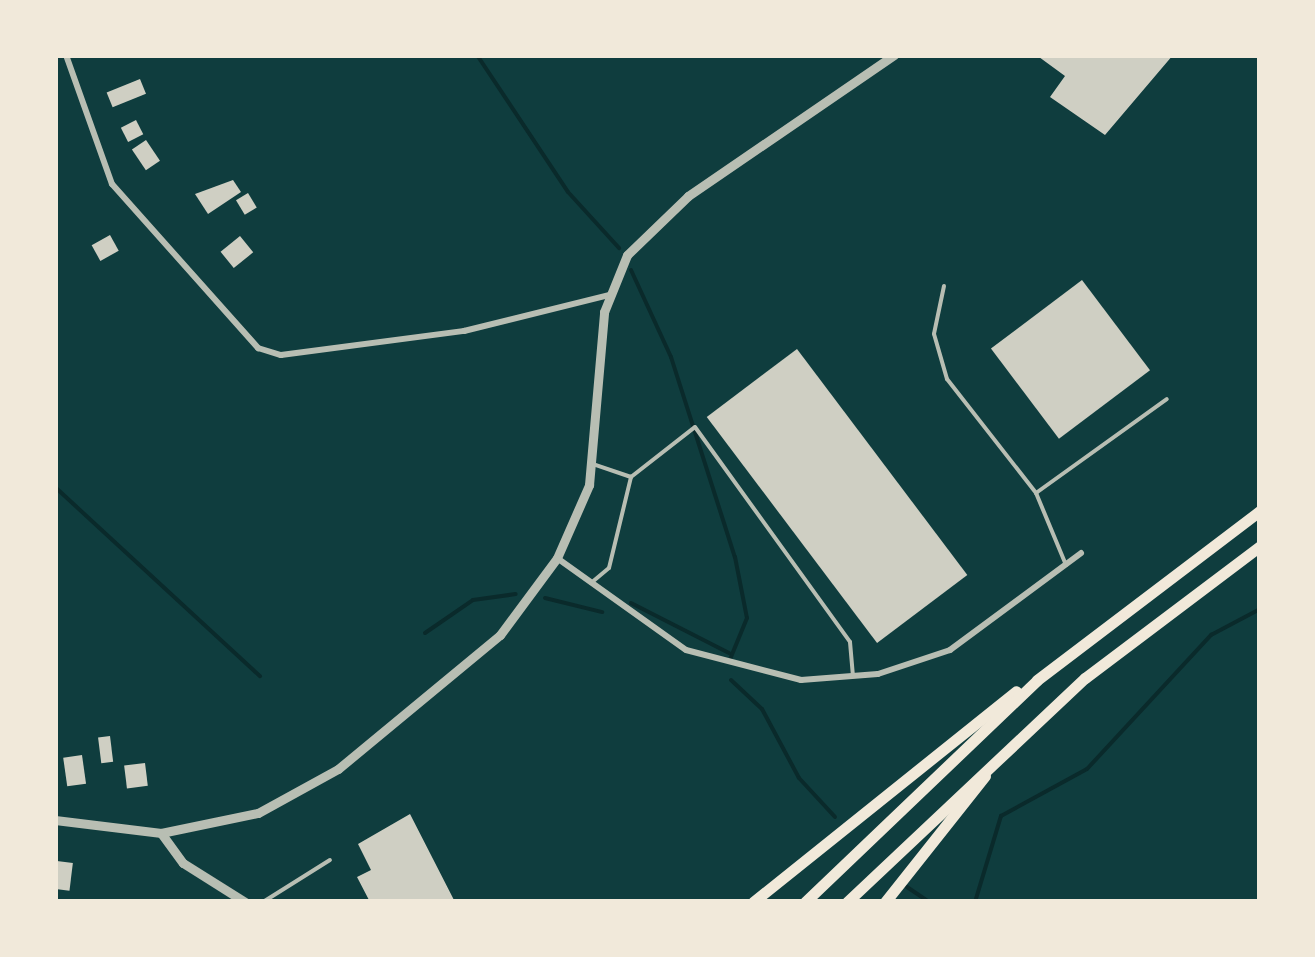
<!DOCTYPE html>
<style>
body{margin:0}
#map{position:relative;width:1315px;height:957px;overflow:hidden;background:#0f3d3e;font-family:"IBM Plex Sans",sans-serif}
div>[style]{position:absolute}
.stream>*{height:4px;margin:-2px;padding:0 2px;transform-origin:2px;border-radius:2px;background:#0a2a2b}
.building>*{inset:0;background:#cfcfc3;transform-origin:0 0}
.service>*{height:4px;margin:-2px;padding:0 2px;transform-origin:2px;border-radius:2px;background:#b8beb3}
.minor>*{height:6px;margin:-3px;padding:0 3px;transform-origin:3px;border-radius:3px;background:#b8beb3}
.tertiary>*{height:9px;margin:-4.5px;padding:0 4.5px;transform-origin:4.5px;border-radius:4.5px;background:#b8beb3}
.trunk>*{height:11px;margin:-5.5px;padding:0 5.5px;transform-origin:5.5px;border-radius:5.5px;background:#f1e9da}
span{translate:-50% -50%;white-space:nowrap;text-align:center;line-height:1.15;-webkit-text-stroke:9px #f1e9da;paint-order:stroke}
.frame{position:absolute;inset:0;border:58px solid #f1e9da;pointer-events:none}
</style>
<div id="map">
<div class="stream">
<i style="left:477px;top:55px;width:164px;rotate:56.4deg"></i>
<i style="left:568px;top:192px;width:76px;rotate:47.7deg"></i>
<i style="left:631px;top:270px;width:96px;rotate:65.3deg"></i>
<i style="left:671px;top:357px;width:210px;rotate:72.3deg"></i>
<i style="left:735px;top:557px;width:62px;rotate:78.9deg"></i>
<i style="left:747px;top:618px;width:42px;rotate:112.3deg"></i>
<i style="left:55px;top:487px;width:279px;rotate:42.7deg"></i>
<i style="left:545px;top:598px;width:59px;rotate:13.8deg"></i>
<i style="left:631px;top:603px;width:110px;rotate:27deg"></i>
<i style="left:425px;top:633px;width:58px;rotate:-34.5deg"></i>
<i style="left:473px;top:600px;width:43px;rotate:-7.9deg"></i>
<i style="left:731px;top:680px;width:42px;rotate:43.1deg"></i>
<i style="left:762px;top:709px;width:78px;rotate:61.8deg"></i>
<i style="left:799px;top:778px;width:53px;rotate:47.3deg"></i>
<i style="left:907px;top:887px;width:27px;rotate:34deg"></i>
<i style="left:975px;top:902px;width:90px;rotate:-73.2deg"></i>
<i style="left:1001px;top:816px;width:98px;rotate:-28.7deg"></i>
<i style="left:1087px;top:769px;width:183px;rotate:-47.2deg"></i>
<i style="left:1211px;top:635px;width:55px;rotate:-28deg"></i>
</div>
<div class="building">
<i style="clip-path:polygon(1173px 55px,1105px 135px,1050px 97px,1065px 76px,1039px 57px)"></i>
<i style="left:140px;top:79px;width:16px;height:36px;rotate:68deg"></i>
<i style="left:136px;top:120px;width:16px;height:17px;rotate:63deg"></i>
<i style="left:146px;top:140px;width:25px;height:17px;rotate:56deg"></i>
<i style="clip-path:polygon(233px 180px,241px 192px,208px 214px,195px 194px)"></i>
<i style="left:248px;top:193px;width:17px;height:14px;rotate:59deg"></i>
<i style="left:110px;top:235px;width:18px;height:21px;rotate:61deg"></i>
<i style="left:240px;top:236px;width:21px;height:25px;rotate:51deg"></i>
<i style="left:1082px;top:280px;width:113px;height:114px;rotate:53deg"></i>
<i style="left:797px;top:349px;width:283px;height:113px;rotate:53deg"></i>
<i style="left:110px;top:736px;width:26px;height:12px;rotate:83deg"></i>
<i style="left:82px;top:755px;width:29px;height:19px;rotate:82deg"></i>
<i style="left:145px;top:763px;width:23px;height:21px;rotate:83deg"></i>
<i style="clip-path:polygon(410px 814px,455px 902px,370px 902px,357px 877px,371px 870px,358px 844px)"></i>
<i style="left:57px;top:861px;width:16px;height:28px;rotate:7deg"></i>
</div>
<div class="service">
<i style="left:944px;top:286px;width:49px;rotate:101.8deg"></i>
<i style="left:934px;top:334px;width:47px;rotate:73.9deg"></i>
<i style="left:947px;top:379px;width:145px;rotate:52deg"></i>
<i style="left:631px;top:477px;width:81px;rotate:-38deg"></i>
<i style="left:695px;top:427px;width:265px;rotate:54.2deg"></i>
<i style="left:850px;top:642px;width:34px;rotate:85deg"></i>
<i style="left:1066px;top:565px;width:78px;rotate:-112.6deg"></i>
<i style="left:1036px;top:493px;width:161px;rotate:-35.7deg"></i>
<i style="left:591px;top:583px;width:23px;rotate:-40deg"></i>
<i style="left:609px;top:568px;width:94px;rotate:-76.4deg"></i>
<i style="left:631px;top:477px;width:40px;rotate:-161.1deg"></i>
<i style="left:263px;top:902px;width:79px;rotate:-32.1deg"></i>
</div>
<div class="minor">
<i style="left:66px;top:55px;width:137px;rotate:70.4deg"></i>
<i style="left:112px;top:184px;width:220px;rotate:48.3deg"></i>
<i style="left:258px;top:348px;width:24px;rotate:17deg"></i>
<i style="left:281px;top:355px;width:185px;rotate:-7.5deg"></i>
<i style="left:464px;top:331px;width:149px;rotate:-13.9deg"></i>
<i style="left:557px;top:558px;width:158px;rotate:35.5deg"></i>
<i style="left:686px;top:650px;width:119px;rotate:14.6deg"></i>
<i style="left:801px;top:680px;width:77px;rotate:-4.5deg"></i>
<i style="left:878px;top:674px;width:76px;rotate:-18.4deg"></i>
<i style="left:950px;top:650px;width:163px;rotate:-36.5deg"></i>
</div>
<div class="tertiary">
<i style="left:55px;top:820px;width:107px;rotate:7deg"></i>
<i style="left:161px;top:833px;width:99px;rotate:-11.7deg"></i>
<i style="left:258px;top:813px;width:91px;rotate:-28.8deg"></i>
<i style="left:338px;top:769px;width:210px;rotate:-39.6deg"></i>
<i style="left:500px;top:635px;width:96px;rotate:-53.5deg"></i>
<i style="left:557px;top:558px;width:80px;rotate:-66.3deg"></i>
<i style="left:589px;top:485px;width:174px;rotate:-85deg"></i>
<i style="left:604px;top:312px;width:61px;rotate:-68deg"></i>
<i style="left:627px;top:255px;width:85px;rotate:-44deg"></i>
<i style="left:688px;top:196px;width:250px;rotate:-34.4deg"></i>
<i style="left:161px;top:833px;width:37px;rotate:54deg"></i>
<i style="left:183px;top:863px;width:73px;rotate:32.2deg"></i>
</div>
<div class="trunk">
<i style="left:753px;top:902px;width:337px;rotate:-38.7deg"></i>
<i style="left:805px;top:902px;width:321px;rotate:-43.7deg"></i>
<i style="left:1037px;top:680px;width:280px;rotate:-37.2deg"></i>
<i style="left:847px;top:902px;width:327px;rotate:-43.3deg"></i>
<i style="left:1085px;top:678px;width:219px;rotate:-37deg"></i>
<i style="left:885px;top:902px;width:161px;rotate:-51.6deg"></i>
</div>
<div class="frame"></div>
</div>
